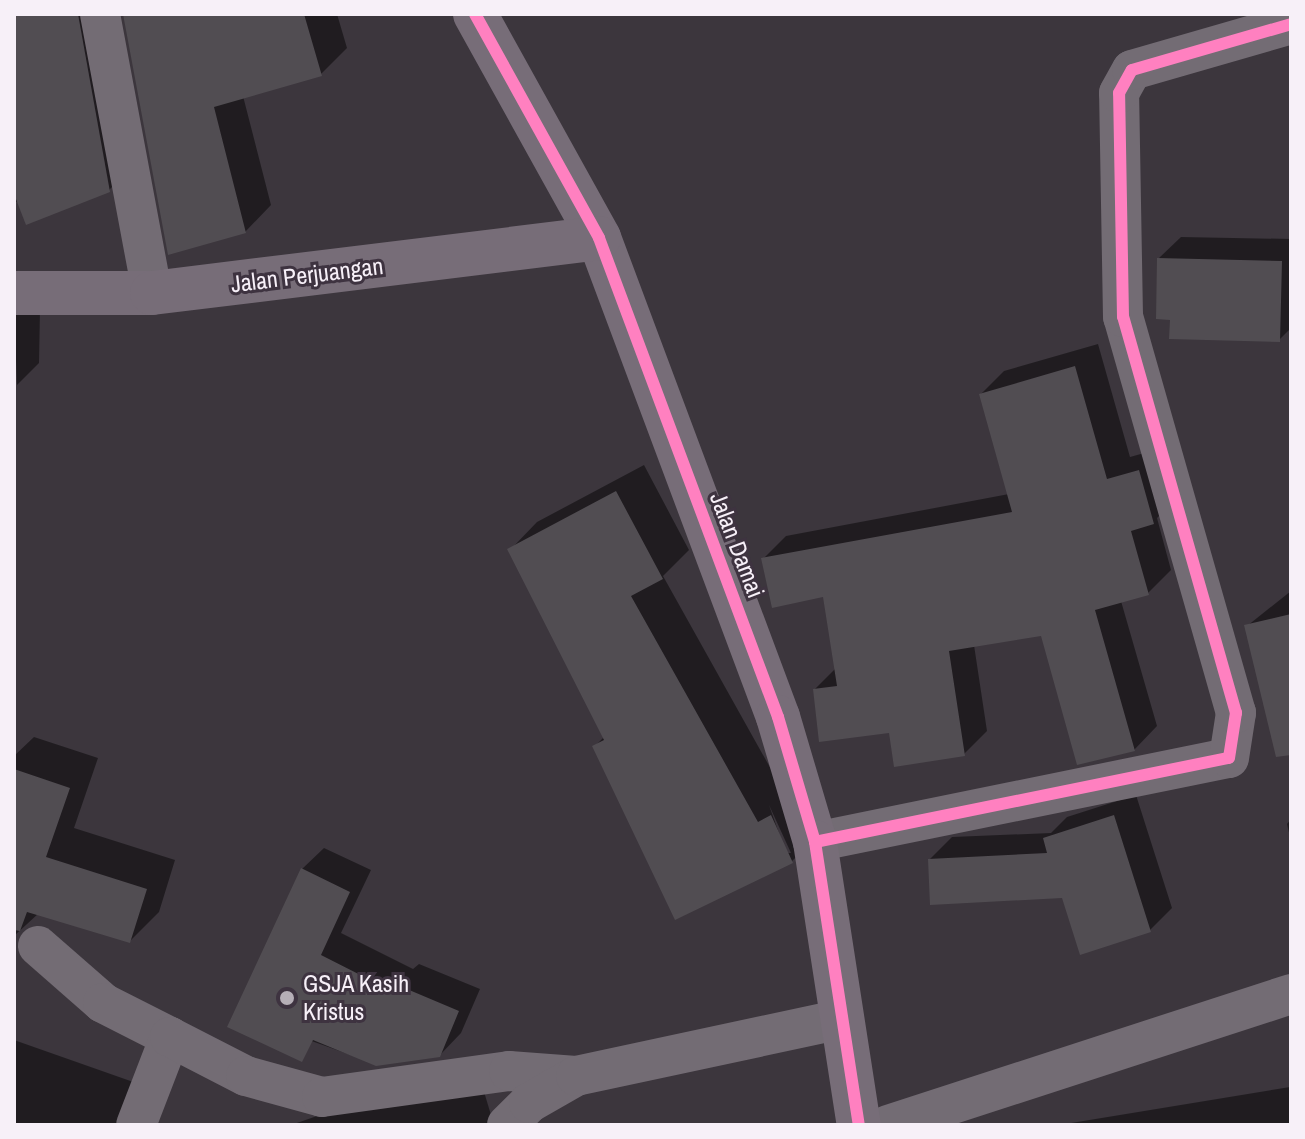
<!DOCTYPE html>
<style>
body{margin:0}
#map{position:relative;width:1305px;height:1139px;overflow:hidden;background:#3c363d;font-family:"Archivo Narrow",sans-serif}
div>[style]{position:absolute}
.shadow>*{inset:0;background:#0007}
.building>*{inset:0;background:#514d52}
.street>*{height:40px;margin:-20px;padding:0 20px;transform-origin:20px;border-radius:20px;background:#736c74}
.secondary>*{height:44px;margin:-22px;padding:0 22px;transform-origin:22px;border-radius:22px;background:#776d78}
.cycleway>*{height:12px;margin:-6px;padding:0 6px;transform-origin:6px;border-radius:6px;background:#ff80c0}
.dots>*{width:22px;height:22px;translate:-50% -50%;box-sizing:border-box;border:4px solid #3e3340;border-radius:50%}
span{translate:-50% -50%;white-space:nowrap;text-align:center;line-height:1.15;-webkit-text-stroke:6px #3e3340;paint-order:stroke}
.street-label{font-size:24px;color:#f7f0f8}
.poi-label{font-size:24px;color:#f7f0f8}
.left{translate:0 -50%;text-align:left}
.frame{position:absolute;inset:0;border:16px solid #f7f0f8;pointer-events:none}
</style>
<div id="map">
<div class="shadow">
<i style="clip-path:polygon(14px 14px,103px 14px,131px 168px,109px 190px,14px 202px)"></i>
<i style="clip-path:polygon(123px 14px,337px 14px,347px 48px,321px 74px,243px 96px,271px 205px,245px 232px)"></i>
<i style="clip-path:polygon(1181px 237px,1291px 239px,1291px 328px,1279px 340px,1172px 318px,1159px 258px)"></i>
<i style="clip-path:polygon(14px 309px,40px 310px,39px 363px,17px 385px)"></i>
<i style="clip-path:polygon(1098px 344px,1130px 457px,1162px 448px,1176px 499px,1157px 518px,1171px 570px,1148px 593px,1121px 601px,1157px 726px,1134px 750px,1042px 634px,974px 645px,987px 731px,964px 754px,891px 731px,815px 689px,836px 668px,824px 595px,763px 559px,786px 536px,1009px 494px,981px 394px,1004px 371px)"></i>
<i style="clip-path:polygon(evenodd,644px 465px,689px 550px,663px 576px,786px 796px,820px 834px,792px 861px,595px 746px,605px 736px,510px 550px,537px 522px,644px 465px,769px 805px,791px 853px,786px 853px,769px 805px)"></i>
<i style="clip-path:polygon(1291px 591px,1291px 742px,1247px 626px)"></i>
<i style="clip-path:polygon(34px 737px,98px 758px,74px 828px,175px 860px,159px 912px,130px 941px,39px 913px,14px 936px,14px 756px)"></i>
<i style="clip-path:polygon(1136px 795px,1172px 908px,1150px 930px,1063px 896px,930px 859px,952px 837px,1051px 833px,1067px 817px)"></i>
<i style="clip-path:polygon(1291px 819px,1291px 841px,1287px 824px)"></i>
<i style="clip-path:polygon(324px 848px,371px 870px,341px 933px,413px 969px,419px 964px,480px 989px,461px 1033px,439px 1056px,376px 1064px,236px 1014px,302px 869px)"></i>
<i style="clip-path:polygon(14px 1040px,139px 1084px,126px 1125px,14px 1125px)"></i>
<i style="clip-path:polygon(479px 1075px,494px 1125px,291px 1125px,407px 1085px)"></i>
<i style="clip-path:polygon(1290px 1087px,1291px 1125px,1059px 1125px)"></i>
</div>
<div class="building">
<i style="clip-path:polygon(14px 14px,78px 14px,110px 192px,26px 225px,14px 194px)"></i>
<i style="clip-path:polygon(123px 14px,304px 14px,322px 76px,214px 107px,246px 233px,168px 255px)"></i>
<i style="clip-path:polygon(1157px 258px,1282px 261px,1280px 342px,1169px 339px,1170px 320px,1156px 319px)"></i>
<i style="clip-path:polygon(1075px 366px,1107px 479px,1139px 470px,1154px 524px,1131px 531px,1149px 595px,1095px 610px,1135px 751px,1077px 765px,1041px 636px,949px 651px,965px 756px,894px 767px,889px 733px,819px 742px,813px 689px,837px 686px,823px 597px,772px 608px,761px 558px,1012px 512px,979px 394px)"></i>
<i style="clip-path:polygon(616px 491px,663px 579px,631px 596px,758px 822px,771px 815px,793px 863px,675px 920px,592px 746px,604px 740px,507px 549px)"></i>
<i style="clip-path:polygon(1291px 614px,1291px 755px,1276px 757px,1244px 625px)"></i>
<i style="clip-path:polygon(14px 769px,70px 788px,46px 857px,147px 889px,130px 943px,27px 912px,20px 931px,14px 930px)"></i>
<i style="clip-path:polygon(1114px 815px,1151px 932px,1080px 955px,1062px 898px,930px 905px,928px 859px,1047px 853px,1043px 838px)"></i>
<i style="clip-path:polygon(301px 868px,350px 892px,321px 955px,392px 991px,395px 984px,459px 1011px,440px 1057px,376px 1066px,313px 1040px,302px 1062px,227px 1027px)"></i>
</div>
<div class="street">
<i style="left:100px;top:14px;width:284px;rotate:79.4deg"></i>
<i style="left:815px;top:842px;width:422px;rotate:-11.5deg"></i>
<i style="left:1229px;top:758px;width:46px;rotate:-81.2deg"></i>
<i style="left:1236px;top:713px;width:412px;rotate:-105.9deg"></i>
<i style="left:1123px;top:317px;width:224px;rotate:-91deg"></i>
<i style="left:1119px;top:93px;width:26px;rotate:-61deg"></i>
<i style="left:1132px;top:70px;width:166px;rotate:-16.1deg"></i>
<i style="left:38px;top:946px;width:86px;rotate:41.2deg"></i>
<i style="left:103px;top:1003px;width:75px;rotate:26.9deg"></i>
<i style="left:170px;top:1037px;width:94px;rotate:111.1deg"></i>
<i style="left:170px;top:1037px;width:85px;rotate:27.2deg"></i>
<i style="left:246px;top:1076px;width:79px;rotate:15.4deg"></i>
<i style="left:322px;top:1097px;width:189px;rotate:-7.9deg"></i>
<i style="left:509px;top:1071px;width:67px;rotate:4.3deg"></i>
<i style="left:507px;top:1125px;width:31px;rotate:-45deg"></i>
<i style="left:529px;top:1103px;width:54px;rotate:-29.9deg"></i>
<i style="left:576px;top:1076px;width:272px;rotate:-12.1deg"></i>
<i style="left:888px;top:1125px;width:424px;rotate:-18deg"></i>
</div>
<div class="secondary">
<i style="left:475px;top:14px;width:256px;rotate:61deg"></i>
<i style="left:599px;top:238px;width:511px;rotate:69.51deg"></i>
<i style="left:778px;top:717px;width:130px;rotate:73.5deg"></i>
<i style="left:815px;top:842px;width:286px;rotate:81.2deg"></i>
<i style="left:14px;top:293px;width:138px"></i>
<i style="left:152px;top:293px;width:450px;rotate:-7deg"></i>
</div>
<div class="cycleway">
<i style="left:475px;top:14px;width:256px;rotate:61deg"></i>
<i style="left:599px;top:238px;width:511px;rotate:69.51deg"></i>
<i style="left:778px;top:717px;width:130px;rotate:73.5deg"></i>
<i style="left:815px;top:842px;width:286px;rotate:81.2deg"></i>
<i style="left:815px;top:842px;width:422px;rotate:-11.5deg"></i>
<i style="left:1229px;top:758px;width:46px;rotate:-81.2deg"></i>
<i style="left:1236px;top:713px;width:412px;rotate:-105.9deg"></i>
<i style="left:1123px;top:317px;width:224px;rotate:-91deg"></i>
<i style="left:1119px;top:93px;width:26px;rotate:-61deg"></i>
<i style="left:1132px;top:70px;width:166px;rotate:-16.1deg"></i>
</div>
<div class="dots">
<i style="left:287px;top:998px;background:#b6afb7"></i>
</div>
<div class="street-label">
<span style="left:307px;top:275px;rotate:-7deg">Jalan Perjuangan</span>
<span style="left:737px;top:545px;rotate:69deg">Jalan Damai</span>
</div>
<div class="poi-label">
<span class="left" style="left:303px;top:998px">GSJA Kasih<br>Kristus</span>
</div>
<div class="frame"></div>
</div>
